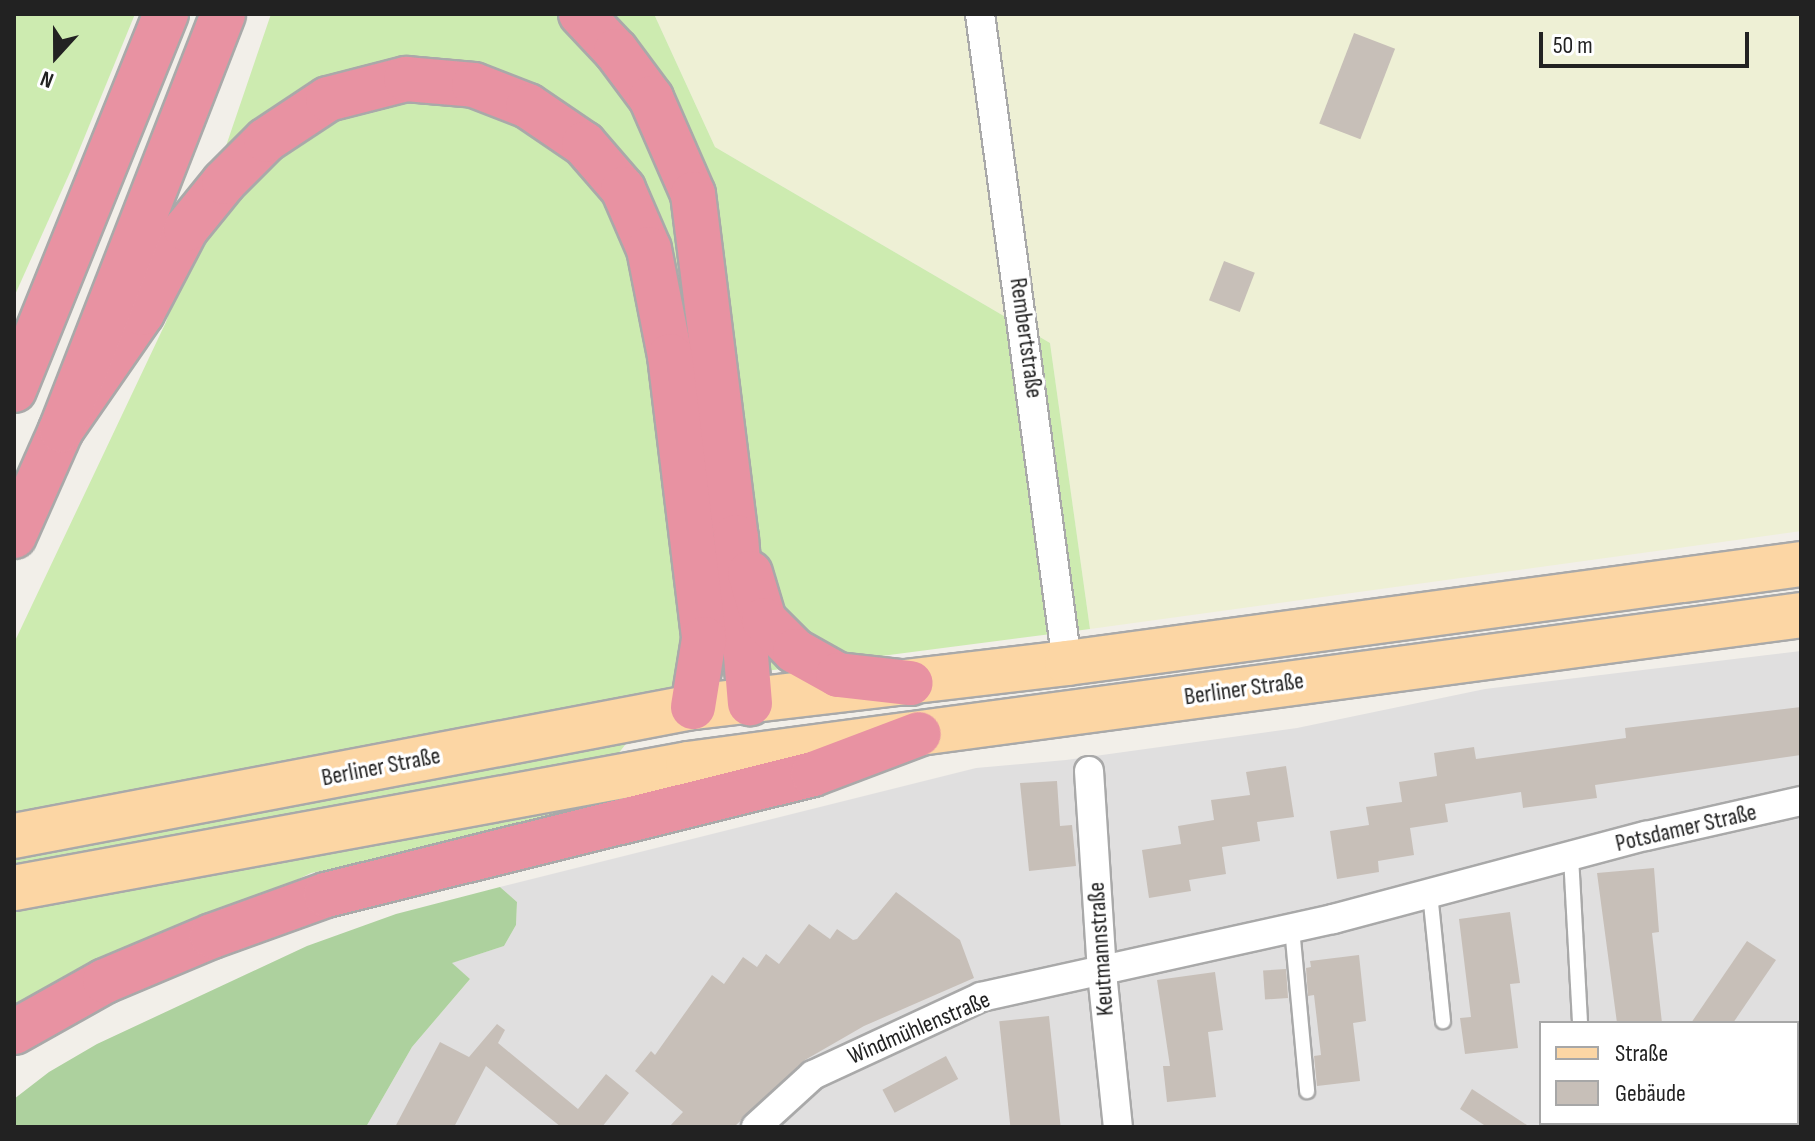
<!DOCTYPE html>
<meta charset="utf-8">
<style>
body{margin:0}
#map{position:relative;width:1815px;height:1141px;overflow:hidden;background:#f2efe9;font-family:"Sofia Sans Condensed",sans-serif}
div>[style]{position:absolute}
.residential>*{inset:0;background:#e0dfdf}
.farmland>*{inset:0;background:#eef0d5}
.grass>*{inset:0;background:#cdebb0}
.forest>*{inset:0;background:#add19e}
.building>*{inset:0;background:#c7bfb8;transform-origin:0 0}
.roads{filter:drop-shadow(2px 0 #a9a9a9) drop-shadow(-2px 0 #a9a9a9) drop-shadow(0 2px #a9a9a9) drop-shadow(0 -2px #a9a9a9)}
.lane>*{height:14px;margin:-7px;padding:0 7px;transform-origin:7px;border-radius:7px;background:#fff}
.street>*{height:28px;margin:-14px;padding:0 14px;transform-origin:14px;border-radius:14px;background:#fff}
.primary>*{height:44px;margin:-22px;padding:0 22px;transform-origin:22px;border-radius:22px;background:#fcd6a4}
.highway>*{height:44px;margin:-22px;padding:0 22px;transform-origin:22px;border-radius:22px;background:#e892a2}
span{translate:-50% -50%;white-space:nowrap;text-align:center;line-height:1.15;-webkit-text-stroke:7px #fff;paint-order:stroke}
.street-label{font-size:24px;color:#222}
.frame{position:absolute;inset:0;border:16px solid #222;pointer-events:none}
.legend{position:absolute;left:1539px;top:1021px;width:260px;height:104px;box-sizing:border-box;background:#fff;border:2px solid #a7a7a7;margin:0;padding:10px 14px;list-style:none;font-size:24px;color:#222}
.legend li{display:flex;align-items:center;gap:16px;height:40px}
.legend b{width:40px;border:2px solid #a7a7a7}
.north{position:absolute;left:16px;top:16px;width:80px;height:80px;-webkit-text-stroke:6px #fff;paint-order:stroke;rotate:201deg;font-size:22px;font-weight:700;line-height:32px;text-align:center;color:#222}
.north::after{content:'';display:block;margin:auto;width:28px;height:36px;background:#222;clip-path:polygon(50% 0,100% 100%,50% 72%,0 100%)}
.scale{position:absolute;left:1539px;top:32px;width:210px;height:36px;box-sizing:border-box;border:4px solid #222;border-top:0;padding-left:10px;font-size:24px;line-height:28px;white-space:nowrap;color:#222;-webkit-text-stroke:6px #fff;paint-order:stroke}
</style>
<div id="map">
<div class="residential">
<i style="clip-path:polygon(evenodd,1801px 651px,1801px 1127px,366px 1127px,412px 1047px,470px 979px,451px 963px,504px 946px,516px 925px,517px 902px,500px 887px,976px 768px,1066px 760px,1297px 728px,1485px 689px,1801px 651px,1541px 1023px,1797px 1023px,1797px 1123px,1541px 1123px,1541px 1023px)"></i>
</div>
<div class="farmland">
<i style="clip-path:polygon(654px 14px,1801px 14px,1801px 531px,1090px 629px,1050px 343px,715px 147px)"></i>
</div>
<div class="grass">
<i style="clip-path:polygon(135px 14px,71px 170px,14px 297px,14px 15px)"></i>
<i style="clip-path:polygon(271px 14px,654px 14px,715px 147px,1050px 343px,1090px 629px,674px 683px,565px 821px,311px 873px,14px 1015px,14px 643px,166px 322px)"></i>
</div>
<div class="forest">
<i style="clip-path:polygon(500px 887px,517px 902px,516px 925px,504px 946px,452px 963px,470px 979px,412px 1047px,366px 1127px,14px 1127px,14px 1099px,49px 1072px,97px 1044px,307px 946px,396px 914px)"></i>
</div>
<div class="building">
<i style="left:1354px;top:33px;width:44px;height:97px;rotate:21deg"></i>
<i style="left:1224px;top:261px;width:33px;height:42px;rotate:21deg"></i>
<i style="clip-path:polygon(1801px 707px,1801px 755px,1595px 785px,1597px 798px,1523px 808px,1521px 792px,1445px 804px,1448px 822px,1410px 828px,1414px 855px,1378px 861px,1379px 872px,1337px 879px,1330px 831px,1369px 825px,1366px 807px,1402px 802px,1399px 782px,1437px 776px,1434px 753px,1474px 747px,1476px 759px,1626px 738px,1625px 728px)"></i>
<i style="clip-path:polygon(1286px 766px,1294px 817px,1257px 822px,1260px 841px,1222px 847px,1226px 874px,1189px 880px,1191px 891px,1149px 898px,1142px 850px,1181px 844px,1178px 826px,1214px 820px,1211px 800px,1250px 795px,1246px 772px)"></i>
<i style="clip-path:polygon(1057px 781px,1060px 826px,1072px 825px,1076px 866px,1029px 871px,1020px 783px)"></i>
<i style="clip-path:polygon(1654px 868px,1659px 932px,1652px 933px,1662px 1023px,1617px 1023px,1597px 873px)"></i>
<i style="clip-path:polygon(896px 892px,960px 940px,974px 978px,864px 1026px,805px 1060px,734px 1127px,669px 1127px,683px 1112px,635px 1071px,651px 1051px,655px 1055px,712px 975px,724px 984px,743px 957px,757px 967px,766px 954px,779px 964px,809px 924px,830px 939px,837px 929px,853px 940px,857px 939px)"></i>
<i style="clip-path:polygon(1510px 912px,1520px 983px,1510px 984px,1518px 1048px,1465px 1054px,1460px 1018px,1471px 1017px,1459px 919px)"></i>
<i style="clip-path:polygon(1747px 941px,1776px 960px,1733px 1023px,1691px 1023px)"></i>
<i style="clip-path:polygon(1359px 955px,1366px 1021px,1353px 1023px,1360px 1081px,1317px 1086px,1314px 1056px,1321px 1055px,1314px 995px,1308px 996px,1306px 968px,1311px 967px,1310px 961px)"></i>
<i style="left:1286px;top:969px;width:29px;height:23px;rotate:86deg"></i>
<i style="clip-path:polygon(1215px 972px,1223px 1030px,1208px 1032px,1216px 1097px,1167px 1102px,1163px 1066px,1170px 1066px,1157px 980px)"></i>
<i style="left:1049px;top:1016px;width:112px;height:50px;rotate:84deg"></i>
<i style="clip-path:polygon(497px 1024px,505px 1030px,498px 1043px,578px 1109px,606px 1074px,629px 1093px,602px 1127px,561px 1127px,486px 1066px,454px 1127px,395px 1127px,440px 1042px,469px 1057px)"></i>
<i style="left:946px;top:1056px;width:26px;height:72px;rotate:62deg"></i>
<i style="clip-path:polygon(1472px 1089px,1530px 1127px,1487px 1127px,1460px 1109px)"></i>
</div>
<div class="roads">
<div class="lane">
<i style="left:1571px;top:856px;width:167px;rotate:86.9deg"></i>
<i style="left:1430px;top:893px;width:129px;rotate:84.2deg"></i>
<i style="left:1292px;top:928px;width:164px;rotate:84.7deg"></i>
</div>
<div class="street">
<i style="left:980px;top:14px;width:655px;rotate:82.36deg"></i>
<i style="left:1089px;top:771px;width:202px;rotate:86.3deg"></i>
<i style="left:1102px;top:973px;width:155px;rotate:84.1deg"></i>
<i style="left:756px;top:1127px;width:77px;rotate:-42.4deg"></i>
<i style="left:813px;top:1075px;width:185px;rotate:-24.9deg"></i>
<i style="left:981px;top:997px;width:361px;rotate:-12.5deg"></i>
<i style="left:1333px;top:919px;width:324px;rotate:-14.9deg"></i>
<i style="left:1646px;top:836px;width:159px;rotate:-12.7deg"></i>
</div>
<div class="primary">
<i style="left:14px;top:836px;width:691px;rotate:-10.76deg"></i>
<i style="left:693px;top:707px;width:377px;rotate:-6.7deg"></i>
<i style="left:1067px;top:663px;width:741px;rotate:-7.68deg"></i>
<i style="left:14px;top:888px;width:685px;rotate:-10.42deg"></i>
<i style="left:688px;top:764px;width:1123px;rotate:-7.62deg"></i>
</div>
<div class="highway">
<i style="left:581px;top:14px;width:51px;rotate:46.6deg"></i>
<i style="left:616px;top:51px;width:59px;rotate:53.3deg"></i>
<i style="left:651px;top:98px;width:105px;rotate:66.4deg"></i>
<i style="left:693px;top:194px;width:346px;rotate:82.9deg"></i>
<i style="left:736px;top:537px;width:167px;rotate:85.2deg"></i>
<i style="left:14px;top:390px;width:406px;rotate:-68deg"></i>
<i style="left:61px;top:430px;width:142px;rotate:-55.3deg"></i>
<i style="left:142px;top:313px;width:95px;rotate:-62.4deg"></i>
<i style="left:186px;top:229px;width:60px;rotate:-51deg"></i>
<i style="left:224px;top:182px;width:59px;rotate:-45deg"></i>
<i style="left:266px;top:140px;width:74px;rotate:-33.5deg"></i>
<i style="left:328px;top:99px;width:81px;rotate:-14.4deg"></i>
<i style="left:406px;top:79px;width:68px;rotate:5deg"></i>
<i style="left:474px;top:85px;width:58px;rotate:21.3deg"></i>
<i style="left:528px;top:106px;width:68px;rotate:34.2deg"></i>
<i style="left:584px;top:144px;width:60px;rotate:49.1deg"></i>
<i style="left:623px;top:189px;width:65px;rotate:66.6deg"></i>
<i style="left:649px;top:249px;width:109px;rotate:78.9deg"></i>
<i style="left:670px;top:356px;width:285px;rotate:83.1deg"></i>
<i style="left:704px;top:639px;width:69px;rotate:99.2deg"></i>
<i style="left:14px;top:536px;width:116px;rotate:-66.1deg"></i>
<i style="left:61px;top:430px;width:446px;rotate:-68.7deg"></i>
<i style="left:750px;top:573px;width:49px;rotate:73.4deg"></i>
<i style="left:764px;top:620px;width:44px;rotate:45deg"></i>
<i style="left:795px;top:651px;width:49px;rotate:29.2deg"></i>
<i style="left:838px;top:675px;width:73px;rotate:6.3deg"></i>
<i style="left:14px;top:1032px;width:104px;rotate:-29.3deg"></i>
<i style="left:105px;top:981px;width:116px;rotate:-22.8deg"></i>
<i style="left:212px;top:936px;width:121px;rotate:-19.8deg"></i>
<i style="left:326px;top:895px;width:502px;rotate:-13.95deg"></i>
<i style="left:813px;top:774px;width:113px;rotate:-20.7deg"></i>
</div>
</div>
<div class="street-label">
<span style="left:1026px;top:338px;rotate:82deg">Rembertstraße</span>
<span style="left:1244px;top:689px;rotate:-8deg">Berliner Straße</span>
<span style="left:381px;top:767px;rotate:-11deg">Berliner Straße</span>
<span style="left:1686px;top:828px;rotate:-13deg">Potsdamer Straße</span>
<span style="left:1101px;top:949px;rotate:-94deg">Keutmannstraße</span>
<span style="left:919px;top:1028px;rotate:-23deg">Windmühlenstraße</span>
</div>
<div class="frame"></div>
<ul class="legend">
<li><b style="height:10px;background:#fcd6a4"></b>Straße</li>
<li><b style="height:22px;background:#c7bfb8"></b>Gebäude</li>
</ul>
<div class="north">N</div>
<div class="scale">50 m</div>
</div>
